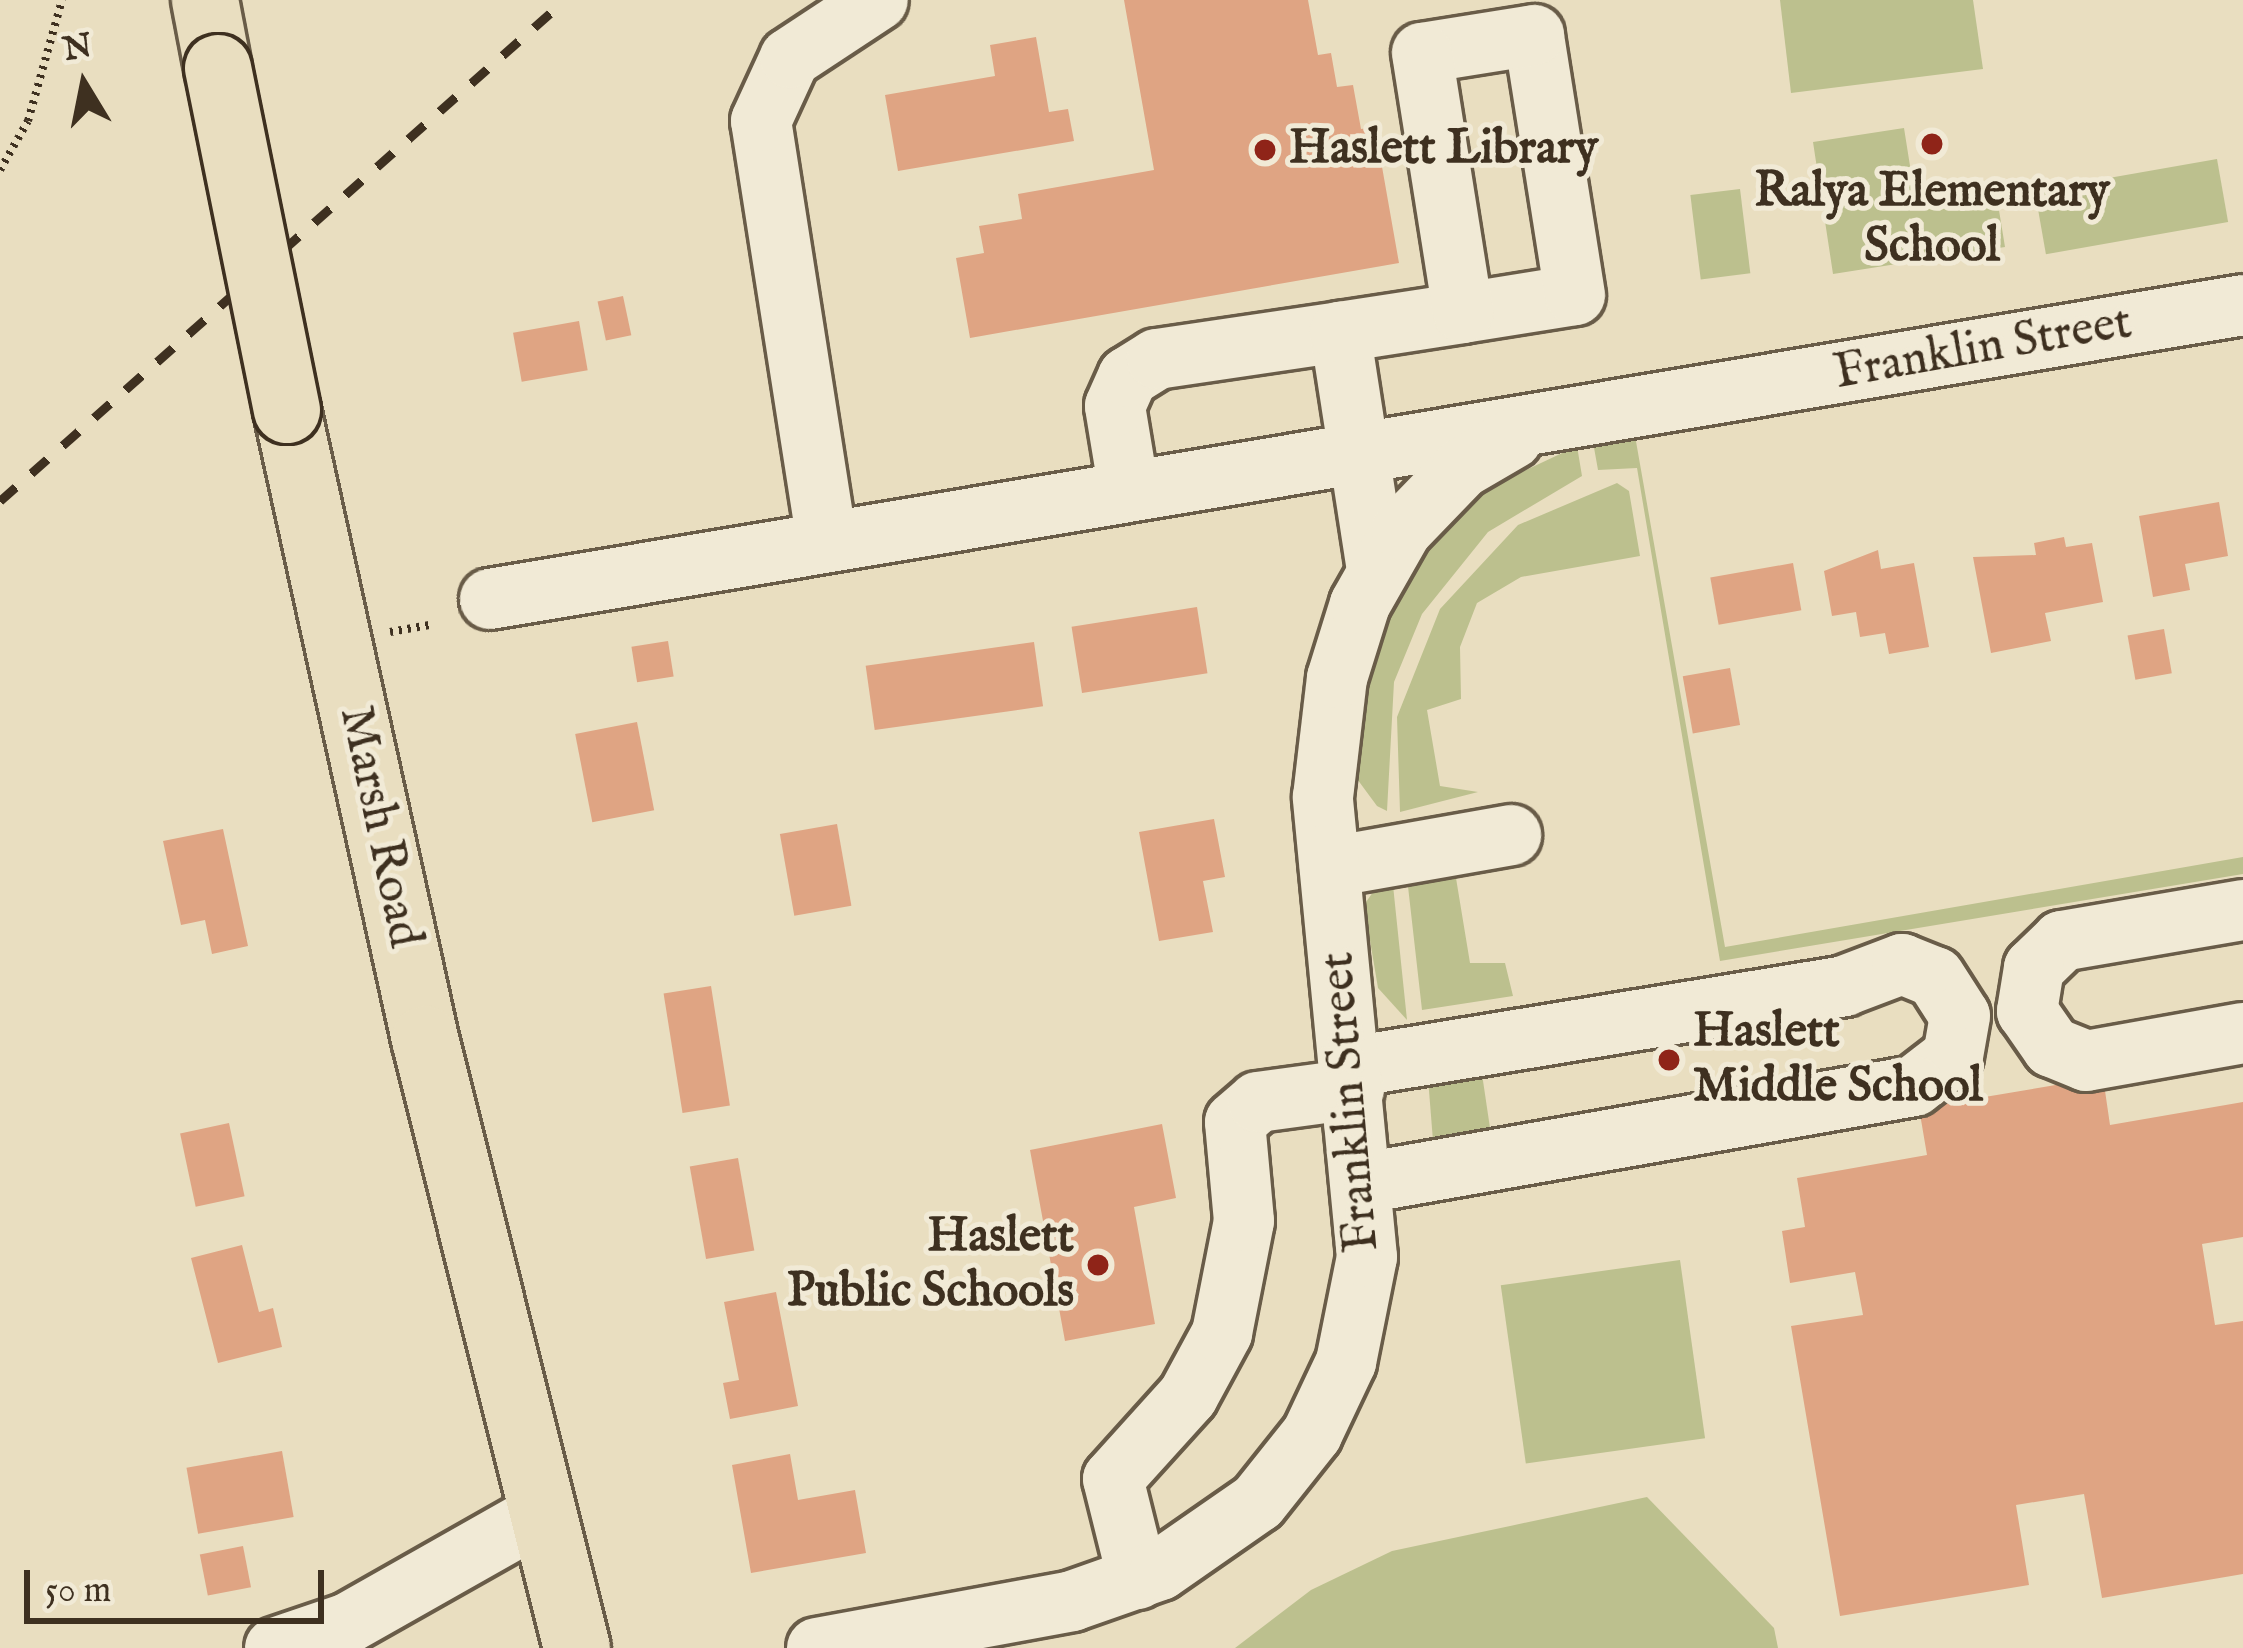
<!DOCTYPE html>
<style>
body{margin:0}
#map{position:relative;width:2243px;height:1648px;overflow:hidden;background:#e9dec0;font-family:"IM FELL English",serif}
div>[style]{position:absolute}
.green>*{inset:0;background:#bcc08e;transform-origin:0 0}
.building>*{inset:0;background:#dfa483;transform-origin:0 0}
.path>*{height:8px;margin-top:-4px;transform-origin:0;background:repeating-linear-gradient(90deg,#3e3020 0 3px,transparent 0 9px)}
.roads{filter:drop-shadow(3px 0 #695c48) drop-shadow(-3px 0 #695c48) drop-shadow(0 3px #695c48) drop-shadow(0 -3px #695c48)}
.minor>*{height:60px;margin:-30px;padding:0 30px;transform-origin:30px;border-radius:30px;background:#f1ead6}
.major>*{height:66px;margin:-33px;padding:0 33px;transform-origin:33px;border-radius:33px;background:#e9dec0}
.rail>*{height:9px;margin-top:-4.5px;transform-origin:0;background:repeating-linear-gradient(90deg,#3e3020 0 21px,transparent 0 42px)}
.bridges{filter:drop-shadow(3px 0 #3e3020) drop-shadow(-3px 0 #3e3020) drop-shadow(0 3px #3e3020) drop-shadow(0 -3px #3e3020)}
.major-bridge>*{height:66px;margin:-33px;padding:0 33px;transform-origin:33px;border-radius:33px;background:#e9dec0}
.dots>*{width:33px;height:33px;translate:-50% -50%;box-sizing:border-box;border:6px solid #f1ead6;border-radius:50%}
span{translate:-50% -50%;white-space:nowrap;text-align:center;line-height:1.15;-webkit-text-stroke:10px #f1ead6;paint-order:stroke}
.poi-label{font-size:48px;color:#3e3020;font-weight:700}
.left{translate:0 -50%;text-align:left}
.right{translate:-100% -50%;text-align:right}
.street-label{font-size:48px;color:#3e3020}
.north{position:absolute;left:24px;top:24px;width:120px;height:120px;-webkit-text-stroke:9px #f1ead6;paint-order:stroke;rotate:350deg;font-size:33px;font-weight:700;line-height:48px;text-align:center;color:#3e3020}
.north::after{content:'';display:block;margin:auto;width:42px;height:54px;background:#3e3020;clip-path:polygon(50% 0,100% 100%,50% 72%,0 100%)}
.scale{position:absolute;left:24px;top:1570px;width:300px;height:54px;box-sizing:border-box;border:6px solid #3e3020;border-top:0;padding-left:15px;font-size:36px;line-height:42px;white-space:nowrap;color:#3e3020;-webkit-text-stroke:9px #f1ead6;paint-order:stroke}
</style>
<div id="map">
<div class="green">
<i style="clip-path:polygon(1780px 0,1973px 0,1983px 69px,1791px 93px)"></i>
<i style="clip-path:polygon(1904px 128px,1917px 210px,1997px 198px,2005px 247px,1833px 274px,1813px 142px)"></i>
<i style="left:2217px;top:159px;width:64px;height:185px;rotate:80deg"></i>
<i style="left:1740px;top:189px;width:85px;height:50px;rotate:83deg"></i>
<i style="clip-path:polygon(1634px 430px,1725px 947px,2243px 857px,2243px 874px,1720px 961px,1637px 468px,1598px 470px,1593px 442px)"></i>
<i style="clip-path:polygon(1577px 446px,1582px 476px,1488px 532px,1422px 614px,1394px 682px,1387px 811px,1377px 806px,1349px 768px,1368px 654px,1418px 557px,1488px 488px)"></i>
<i style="clip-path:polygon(1617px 483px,1629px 491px,1640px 556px,1521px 577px,1477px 603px,1460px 647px,1461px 699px,1427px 710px,1440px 786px,1478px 792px,1400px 812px,1397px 717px,1440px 609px,1518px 525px)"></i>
<i style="clip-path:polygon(1405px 860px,1455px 872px,1470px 963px,1505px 963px,1513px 996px,1422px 1010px)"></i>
<i style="clip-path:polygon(1391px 866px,1407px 1020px,1378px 988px,1364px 905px)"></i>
<i style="clip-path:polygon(1482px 1074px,1490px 1128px,1433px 1141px,1428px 1078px)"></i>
<i style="left:1680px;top:1260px;width:180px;height:181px;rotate:82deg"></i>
<i style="clip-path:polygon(1647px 1497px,1774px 1628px,1778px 1648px,1235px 1648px,1311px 1590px,1392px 1551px)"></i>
</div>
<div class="building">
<i style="clip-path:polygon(1124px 0,1308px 0,1318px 55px,1331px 53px,1337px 87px,1353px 85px,1361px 129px,1375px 127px,1399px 263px,970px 338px,956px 258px,984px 253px,979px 226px,1022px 219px,1018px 194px,1154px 170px)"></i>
<i style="clip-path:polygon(1036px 37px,1049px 112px,1068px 109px,1074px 141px,898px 171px,885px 95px,995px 76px,990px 45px)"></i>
<i style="left:623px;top:296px;width:40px;height:26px;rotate:78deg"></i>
<i style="left:579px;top:321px;width:50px;height:67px;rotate:80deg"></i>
<i style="clip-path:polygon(2219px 502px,2228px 556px,2185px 564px,2190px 590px,2153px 597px,2139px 516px)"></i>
<i style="clip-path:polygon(2064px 537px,2066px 547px,2092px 543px,2103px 602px,2045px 613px,2051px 641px,1991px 653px,1973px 557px,2036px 555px,2034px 543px)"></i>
<i style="clip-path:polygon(1878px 550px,1881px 569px,1914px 563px,1929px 647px,1889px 654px,1885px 633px,1860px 637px,1856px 612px,1832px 616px,1824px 571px)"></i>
<i style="left:1793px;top:563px;width:48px;height:84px;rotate:80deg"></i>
<i style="left:1197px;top:607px;width:67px;height:127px;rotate:81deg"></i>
<i style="left:2164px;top:629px;width:45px;height:37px;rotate:80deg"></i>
<i style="left:668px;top:641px;width:36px;height:37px;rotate:81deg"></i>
<i style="left:1034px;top:642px;width:65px;height:170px;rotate:82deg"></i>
<i style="left:1730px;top:668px;width:58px;height:48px;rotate:80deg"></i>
<i style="left:637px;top:722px;width:90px;height:63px;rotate:79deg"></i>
<i style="clip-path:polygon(1214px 819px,1225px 877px,1203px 881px,1213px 932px,1159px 941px,1139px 832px)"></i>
<i style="left:837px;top:824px;width:83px;height:58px;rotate:80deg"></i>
<i style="clip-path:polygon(223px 829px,248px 946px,212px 954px,205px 920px,181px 925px,163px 841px)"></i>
<i style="left:711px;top:986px;width:121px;height:48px;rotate:81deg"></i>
<i style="clip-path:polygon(2103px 1077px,2110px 1125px,2243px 1102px,2243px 1237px,2202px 1244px,2215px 1325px,2243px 1321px,2243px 1574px,2102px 1598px,2084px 1494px,2016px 1505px,2029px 1585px,1840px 1616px,1791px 1326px,1863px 1315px,1855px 1272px,1790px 1283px,1782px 1231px,1805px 1227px,1797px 1178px,1927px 1155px,1919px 1108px)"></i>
<i style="left:229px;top:1123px;width:75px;height:50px;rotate:78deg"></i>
<i style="clip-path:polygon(1162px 1124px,1176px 1198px,1134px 1207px,1155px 1324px,1065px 1341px,1030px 1150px)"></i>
<i style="left:738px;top:1158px;width:94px;height:49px;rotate:80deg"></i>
<i style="clip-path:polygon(242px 1245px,259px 1312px,273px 1308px,282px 1347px,218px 1363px,191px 1258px)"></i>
<i style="clip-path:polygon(776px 1292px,798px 1406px,730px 1419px,723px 1383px,739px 1380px,724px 1302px)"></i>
<i style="left:282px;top:1451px;width:67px;height:97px;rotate:80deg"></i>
<i style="clip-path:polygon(790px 1454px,798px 1500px,855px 1490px,866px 1553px,751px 1573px,732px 1465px)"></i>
<i style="left:243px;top:1546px;width:42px;height:44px;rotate:79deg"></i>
</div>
<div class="path">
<i style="left:0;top:170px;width:56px;rotate:-60.3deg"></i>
<i style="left:28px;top:121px;width:126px;rotate:-74.3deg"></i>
<i style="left:390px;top:632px;width:40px;rotate:-10deg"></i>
</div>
<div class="roads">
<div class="minor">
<i style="left:1129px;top:491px;width:86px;rotate:-99.4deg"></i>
<i style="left:1115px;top:406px;width:32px;rotate:-66deg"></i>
<i style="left:1128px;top:377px;width:34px;rotate:-32deg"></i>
<i style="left:1157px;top:359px;width:185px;rotate:-8.4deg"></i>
<i style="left:827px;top:542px;width:426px;rotate:-98.9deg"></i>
<i style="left:761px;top:121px;width:69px;rotate:-65.3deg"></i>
<i style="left:790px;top:58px;width:105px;rotate:-33.4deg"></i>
<i style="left:1377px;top:570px;width:241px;rotate:-98.8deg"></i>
<i style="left:1340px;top:332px;width:124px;rotate:-8.8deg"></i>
<i style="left:1463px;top:313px;width:113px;rotate:-9.1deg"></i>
<i style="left:1575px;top:295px;width:263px;rotate:-99deg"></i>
<i style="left:1534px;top:35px;width:113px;rotate:170.9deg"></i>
<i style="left:1422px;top:53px;width:263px;rotate:81deg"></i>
<i style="left:490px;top:599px;width:1777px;rotate:-9.52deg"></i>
<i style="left:1330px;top:867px;width:184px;rotate:-10deg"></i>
<i style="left:2243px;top:910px;width:184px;rotate:170.3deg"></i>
<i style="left:2062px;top:941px;width:39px;rotate:136deg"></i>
<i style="left:2034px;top:968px;width:44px;rotate:99.2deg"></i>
<i style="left:2027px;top:1011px;width:44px;rotate:55.2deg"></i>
<i style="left:2052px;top:1047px;width:37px;rotate:22deg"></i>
<i style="left:2086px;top:1061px;width:159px;rotate:-10.1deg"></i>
<i style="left:1351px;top:1067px;width:500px;rotate:-9.3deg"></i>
<i style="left:1844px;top:986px;width:62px;rotate:-20.8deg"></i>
<i style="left:1902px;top:964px;width:35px;rotate:22deg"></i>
<i style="left:1935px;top:977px;width:46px;rotate:57.3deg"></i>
<i style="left:1960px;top:1016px;width:41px;rotate:99.9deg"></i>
<i style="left:1953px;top:1056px;width:49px;rotate:142.4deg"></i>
<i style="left:1914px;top:1086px;width:558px;rotate:170deg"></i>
<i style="left:1138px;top:1579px;width:103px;rotate:-104deg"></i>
<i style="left:1113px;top:1479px;width:112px;rotate:-47.9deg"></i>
<i style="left:1188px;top:1396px;width:72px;rotate:-61.6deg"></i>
<i style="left:1222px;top:1333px;width:114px;rotate:-78.9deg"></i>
<i style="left:1244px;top:1221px;width:99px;rotate:-95.2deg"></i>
<i style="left:1235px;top:1122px;width:30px;rotate:-41deg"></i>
<i style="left:1258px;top:1102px;width:97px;rotate:-7.7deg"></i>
<i style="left:275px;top:1648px;width:77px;rotate:-18.9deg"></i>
<i style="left:348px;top:1623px;width:225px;rotate:-29.5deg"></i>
<i style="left:817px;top:1648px;width:259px;rotate:-10.4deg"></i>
<i style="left:1072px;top:1601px;width:93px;rotate:-19.4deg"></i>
<i style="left:1160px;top:1570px;width:119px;rotate:-34.8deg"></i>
<i style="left:1258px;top:1502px;width:87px;rotate:-51.5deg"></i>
<i style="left:1312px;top:1434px;width:80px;rotate:-64.7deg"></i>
<i style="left:1346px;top:1362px;width:107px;rotate:-78.7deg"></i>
<i style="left:1367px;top:1257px;width:462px;rotate:-95.5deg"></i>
<i style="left:1323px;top:797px;width:120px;rotate:-83.3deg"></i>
<i style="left:1337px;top:678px;width:77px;rotate:-72.7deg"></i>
<i style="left:1360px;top:604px;width:85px;rotate:-60.4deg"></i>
<i style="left:1402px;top:530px;width:86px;rotate:-45.9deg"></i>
<i style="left:1462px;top:468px;width:58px;rotate:-30.1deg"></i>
</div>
<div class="major">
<i style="left:205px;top:0;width:69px;rotate:79.2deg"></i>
<i style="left:287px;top:410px;width:644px;rotate:77.63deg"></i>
<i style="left:425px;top:1039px;width:628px;rotate:75.99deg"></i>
</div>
</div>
<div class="rail">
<i style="left:0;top:501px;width:755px;rotate:-41.56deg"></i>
</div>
<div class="bridges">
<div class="major-bridge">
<i style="left:218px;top:68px;width:349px;rotate:78.6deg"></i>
</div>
</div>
<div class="dots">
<i style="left:1932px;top:144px;background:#8f2418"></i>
<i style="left:1265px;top:150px;background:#8f2418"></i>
<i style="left:1669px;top:1060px;background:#8f2418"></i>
<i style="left:1098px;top:1265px;background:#8f2418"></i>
</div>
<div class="poi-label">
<span class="left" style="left:1289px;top:150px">Haslett Library</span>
<span style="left:1932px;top:220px">Ralya Elementary<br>School</span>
<span class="left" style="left:1693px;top:1060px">Haslett<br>Middle School</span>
<span class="right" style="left:1074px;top:1265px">Haslett<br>Public Schools</span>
</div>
<div class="street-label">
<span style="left:1983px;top:349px;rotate:-10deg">Franklin Street</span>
<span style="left:379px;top:827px;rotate:78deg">Marsh Road</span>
<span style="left:1351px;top:1102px;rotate:-95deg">Franklin Street</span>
</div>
<div class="north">N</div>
<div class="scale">50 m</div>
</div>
